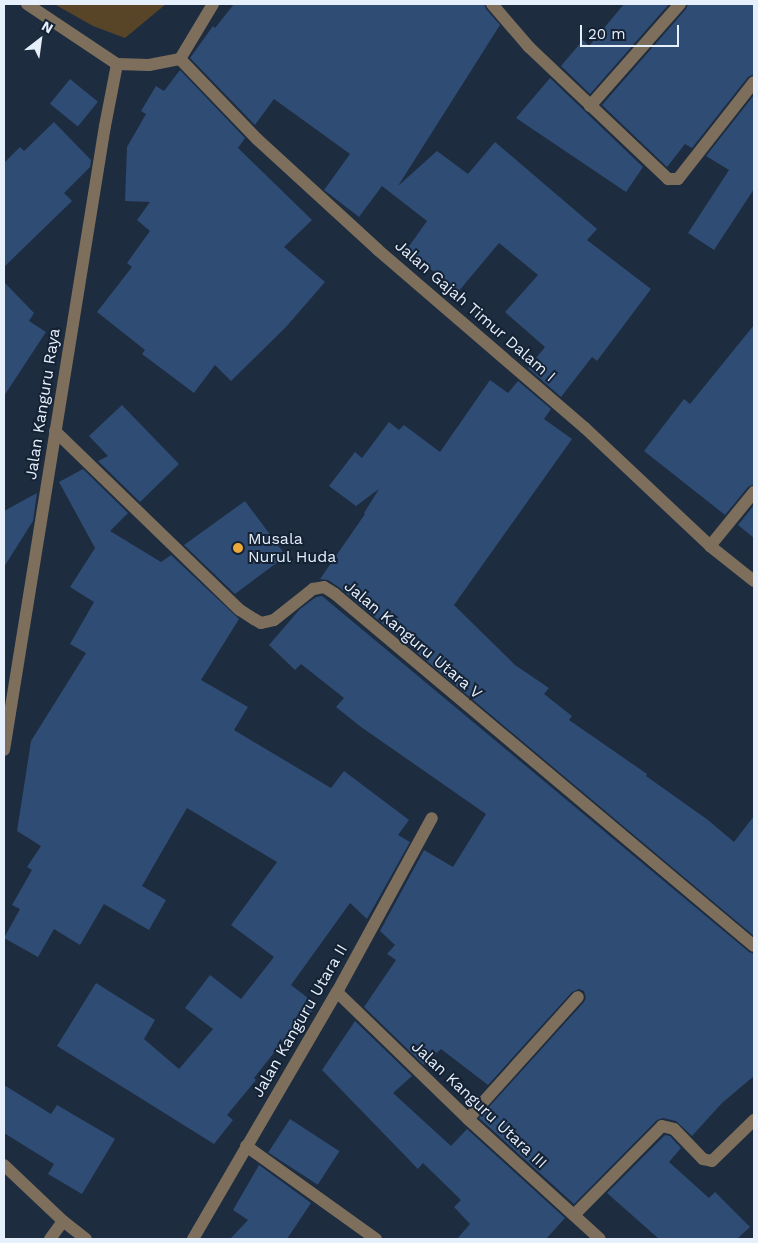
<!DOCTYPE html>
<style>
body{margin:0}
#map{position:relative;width:758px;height:1243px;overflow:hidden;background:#1e2c3f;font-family:"Work Sans",sans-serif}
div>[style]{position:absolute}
.green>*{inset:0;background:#584427}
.building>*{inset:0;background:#2e4c74;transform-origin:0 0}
.minor>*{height:12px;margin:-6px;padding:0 6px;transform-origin:6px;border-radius:6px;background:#7d6f5c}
.dots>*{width:14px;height:14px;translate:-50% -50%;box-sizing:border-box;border:2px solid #142234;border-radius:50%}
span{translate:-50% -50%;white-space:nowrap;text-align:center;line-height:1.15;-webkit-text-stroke:4px #142234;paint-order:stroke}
.street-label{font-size:16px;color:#e6effc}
.poi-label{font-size:16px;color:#e6effc}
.left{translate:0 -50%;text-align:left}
.frame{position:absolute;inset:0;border:5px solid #e6effc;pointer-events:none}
.north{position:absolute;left:15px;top:15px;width:50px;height:50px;-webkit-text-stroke:4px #142234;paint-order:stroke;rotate:30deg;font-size:14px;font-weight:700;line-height:20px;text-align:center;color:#e6effc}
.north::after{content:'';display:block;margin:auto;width:18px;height:22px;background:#e6effc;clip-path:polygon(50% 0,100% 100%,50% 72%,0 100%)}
.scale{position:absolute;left:580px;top:25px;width:99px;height:22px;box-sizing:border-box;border:2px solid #e6effc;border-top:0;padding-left:6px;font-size:15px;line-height:18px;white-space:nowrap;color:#e6effc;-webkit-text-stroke:4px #142234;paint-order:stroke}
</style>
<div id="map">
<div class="green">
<i style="clip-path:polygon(54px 4px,166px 4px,125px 38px,93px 26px)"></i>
</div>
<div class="building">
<i style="clip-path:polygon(234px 4px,484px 4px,486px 9px,500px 25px,398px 186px,437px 151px,468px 174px,495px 142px,597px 229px,587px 240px,651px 289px,597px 361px,592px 357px,561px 397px,528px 368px,545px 347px,505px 312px,538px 275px,499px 243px,458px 292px,407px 249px,427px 221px,382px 186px,359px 217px,324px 190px,350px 154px,274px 99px,255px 125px,190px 58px,213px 26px,215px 28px)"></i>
<i style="clip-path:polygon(624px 4px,669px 4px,590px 94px,561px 66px,583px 40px,589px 46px)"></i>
<i style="clip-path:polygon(688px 4px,754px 4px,754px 74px,748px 77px,692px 148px,685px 144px,667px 167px,602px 105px,686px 9px)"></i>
<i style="clip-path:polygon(180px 70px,245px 138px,238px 148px,312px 220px,284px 247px,325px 282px,286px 327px,231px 381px,215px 365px,194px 393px,142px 354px,145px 350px,97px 312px,132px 267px,127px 263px,150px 231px,137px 220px,150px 202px,125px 201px,127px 147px,146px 114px,141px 111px,156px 86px,164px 91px)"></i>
<i style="clip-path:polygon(550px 78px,643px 167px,626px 192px,516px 118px)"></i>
<i style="left:70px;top:79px;width:36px;height:32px;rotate:39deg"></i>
<i style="clip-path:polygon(754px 95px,754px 189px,714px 250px,688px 233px,729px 170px,706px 156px)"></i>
<i style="clip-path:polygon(54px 122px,91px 160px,90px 167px,64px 193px,72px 201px,4px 267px,4px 163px,20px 147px,24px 151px)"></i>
<i style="clip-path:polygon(4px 282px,34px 313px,29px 321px,46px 332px,4px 396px)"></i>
<i style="clip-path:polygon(754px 325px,754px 484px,748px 487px,725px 515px,644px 451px,684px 399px,690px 404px)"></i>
<i style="clip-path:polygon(490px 380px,508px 393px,518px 381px,551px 409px,544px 419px,572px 439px,454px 605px,515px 665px,549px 688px,544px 694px,572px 716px,569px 720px,647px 774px,646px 776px,708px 820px,734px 842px,754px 816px,754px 936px,340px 588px,328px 580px,320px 579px,365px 514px,364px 513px,379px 489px,356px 506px,329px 486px,355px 452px,362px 458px,389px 422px,399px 430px,404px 425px,440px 452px)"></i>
<i style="clip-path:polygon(122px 405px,179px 464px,140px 502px,98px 461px,108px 456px,89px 436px)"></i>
<i style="clip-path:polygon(83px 469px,128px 513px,110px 531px,161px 562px,171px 555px,239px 619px,201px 680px,248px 707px,234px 730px,331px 788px,344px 771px,409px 820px,398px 835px,410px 842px,367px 919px,350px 903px,291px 985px,317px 1005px,291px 1037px,288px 1035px,254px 1078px,256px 1080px,227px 1115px,233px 1120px,214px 1144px,57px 1046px,96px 983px,155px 1020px,144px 1039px,179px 1069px,213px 1029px,185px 1008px,210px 975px,241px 999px,274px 957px,231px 925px,277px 862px,187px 808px,142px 886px,166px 900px,149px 930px,104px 904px,80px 945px,54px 929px,38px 957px,4px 938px,20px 909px,12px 905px,32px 870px,27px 867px,41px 846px,17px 831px,31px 741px,86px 653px,70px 644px,94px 602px,70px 587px,95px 548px,59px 482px)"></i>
<i style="clip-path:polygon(37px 493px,33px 521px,4px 567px,4px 511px)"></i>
<i style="clip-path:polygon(245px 501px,286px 556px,235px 594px,184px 545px)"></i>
<i style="clip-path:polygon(754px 505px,754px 538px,738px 525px)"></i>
<i style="clip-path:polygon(322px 596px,749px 952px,754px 954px,754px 1076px,722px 1103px,692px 1136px,676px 1121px,663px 1118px,657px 1120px,574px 1204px,479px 1118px,584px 1002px,586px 998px,584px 991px,579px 989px,572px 992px,488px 1085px,441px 1049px,424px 1065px,364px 1007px,396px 960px,387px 954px,395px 945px,380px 931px,424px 850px,453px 867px,486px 814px,361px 727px,336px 707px,344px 698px,301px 664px,295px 670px,269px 645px,300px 609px,316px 597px)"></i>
<i style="clip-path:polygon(355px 1021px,412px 1076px,393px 1093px,451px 1146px,467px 1129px,565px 1218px,546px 1239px,457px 1239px,470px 1224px,454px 1207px,461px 1200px,423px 1163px,418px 1169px,322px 1070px)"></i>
<i style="clip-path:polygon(4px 1085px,51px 1114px,57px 1105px,115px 1139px,82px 1194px,48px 1174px,54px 1164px,4px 1133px)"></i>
<i style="left:290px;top:1119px;width:59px;height:40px;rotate:33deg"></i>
<i style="clip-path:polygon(665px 1135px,670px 1136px,681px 1148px,669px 1162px,709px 1198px,715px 1192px,750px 1227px,737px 1239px,659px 1239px,607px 1193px)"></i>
<i style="clip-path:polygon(259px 1165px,311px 1203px,287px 1239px,230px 1239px,248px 1220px,233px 1210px)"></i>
</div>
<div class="minor">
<i style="left:27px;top:4px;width:108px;rotate:33.7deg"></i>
<i style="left:117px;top:64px;width:32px;rotate:2deg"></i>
<i style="left:149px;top:65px;width:32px;rotate:-11deg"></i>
<i style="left:492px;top:4px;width:57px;rotate:49.3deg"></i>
<i style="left:529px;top:47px;width:192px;rotate:43.5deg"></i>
<i style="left:668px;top:179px;width:10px"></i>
<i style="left:678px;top:179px;width:123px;rotate:-51.9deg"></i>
<i style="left:180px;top:59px;width:111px;rotate:46.1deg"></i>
<i style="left:257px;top:139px;width:164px;rotate:42.5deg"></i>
<i style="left:378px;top:250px;width:273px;rotate:40.7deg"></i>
<i style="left:585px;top:428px;width:172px;rotate:43.3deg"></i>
<i style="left:710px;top:546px;width:56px;rotate:38.5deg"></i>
<i style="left:180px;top:59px;width:64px;rotate:-59deg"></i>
<i style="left:590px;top:106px;width:136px;rotate:-48.6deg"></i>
<i style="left:55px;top:431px;width:257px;rotate:44.1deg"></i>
<i style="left:240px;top:610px;width:17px;rotate:33deg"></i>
<i style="left:254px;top:619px;width:8px;rotate:30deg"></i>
<i style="left:261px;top:623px;width:13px;rotate:-13deg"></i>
<i style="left:274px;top:620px;width:50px;rotate:-38.5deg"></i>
<i style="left:313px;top:589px;width:11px;rotate:-10deg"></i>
<i style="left:324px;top:587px;width:13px;rotate:32deg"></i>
<i style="left:335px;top:594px;width:547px;rotate:40.03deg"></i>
<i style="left:710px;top:546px;width:70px;rotate:-50.8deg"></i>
<i style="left:4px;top:750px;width:632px;rotate:-80.81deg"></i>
<i style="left:105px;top:126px;width:63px;rotate:-79deg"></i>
<i style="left:337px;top:992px;width:182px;rotate:44.1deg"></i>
<i style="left:468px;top:1119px;width:178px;rotate:42.3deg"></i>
<i style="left:468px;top:1119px;width:164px;rotate:-48deg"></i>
<i style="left:246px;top:1146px;width:160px;rotate:35.6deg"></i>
<i style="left:4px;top:1165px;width:81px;rotate:43.5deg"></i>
<i style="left:63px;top:1221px;width:29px;rotate:38deg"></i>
<i style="left:574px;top:1215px;width:125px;rotate:-45.3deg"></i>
<i style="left:662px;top:1126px;width:12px;rotate:14deg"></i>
<i style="left:674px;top:1129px;width:42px;rotate:46deg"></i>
<i style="left:703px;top:1159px;width:9px;rotate:13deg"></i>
<i style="left:712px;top:1161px;width:59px;rotate:-44.3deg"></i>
<i style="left:50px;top:1239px;width:22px;rotate:-54deg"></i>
<i style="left:193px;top:1239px;width:286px;rotate:-59.8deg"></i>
<i style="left:337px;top:992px;width:198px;rotate:-61.4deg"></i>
</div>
<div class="dots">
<i style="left:238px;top:548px;background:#eca93b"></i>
</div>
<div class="street-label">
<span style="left:475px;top:311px;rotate:41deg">Jalan Gajah Timur Dalam I</span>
<span style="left:43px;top:404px;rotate:-81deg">Jalan Kanguru Raya</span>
<span style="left:413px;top:640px;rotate:40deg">Jalan Kanguru Utara V</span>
<span style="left:300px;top:1021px;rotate:-60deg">Jalan Kanguru Utara II</span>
<span style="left:479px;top:1105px;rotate:43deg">Jalan Kanguru Utara III</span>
</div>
<div class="poi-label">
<span class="left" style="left:248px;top:548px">Musala<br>Nurul Huda</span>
</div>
<div class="frame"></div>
<div class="north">N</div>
<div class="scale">20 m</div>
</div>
